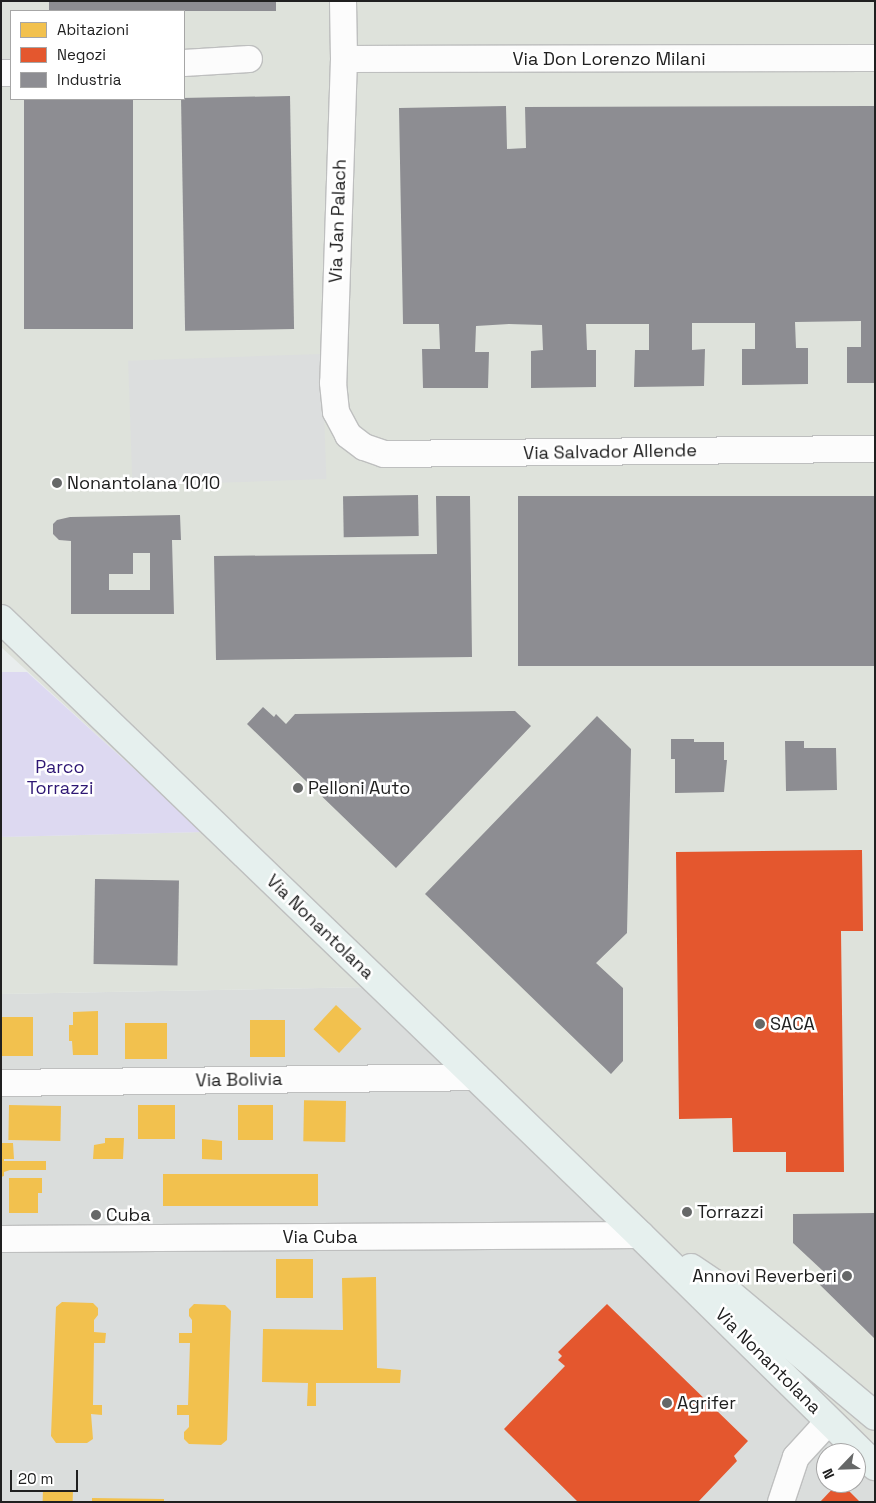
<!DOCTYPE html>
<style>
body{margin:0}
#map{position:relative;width:876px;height:1503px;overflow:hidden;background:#e9eded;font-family:"Space Grotesk",sans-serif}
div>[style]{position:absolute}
.residential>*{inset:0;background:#dadddc}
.industrial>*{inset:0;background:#dee2db}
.park>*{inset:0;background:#ddd9f1}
.parking>*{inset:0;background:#dcdede;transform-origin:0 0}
.homes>*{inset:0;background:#f2c14e;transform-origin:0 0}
.shops>*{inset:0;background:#e4572e}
.industry>*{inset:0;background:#8d8d92;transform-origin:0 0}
.roads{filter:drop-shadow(1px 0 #bebfbf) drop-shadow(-1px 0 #bebfbf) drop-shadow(0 1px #bebfbf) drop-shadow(0 -1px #bebfbf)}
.minor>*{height:26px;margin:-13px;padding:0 13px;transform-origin:13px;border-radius:13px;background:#fcfcfc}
.major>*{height:28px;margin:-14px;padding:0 14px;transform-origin:14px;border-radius:14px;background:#e6f0ee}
.dots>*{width:14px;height:14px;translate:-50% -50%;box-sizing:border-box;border:2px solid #fff;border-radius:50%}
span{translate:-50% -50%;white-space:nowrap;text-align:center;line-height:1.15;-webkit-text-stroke:5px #fff;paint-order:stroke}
.street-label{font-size:18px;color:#202020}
.poi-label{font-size:18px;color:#202020}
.left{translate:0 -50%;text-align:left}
.right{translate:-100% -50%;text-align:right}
.park-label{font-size:18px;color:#2e1774}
.frame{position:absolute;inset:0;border:2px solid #202020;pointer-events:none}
.legend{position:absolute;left:10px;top:10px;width:175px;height:90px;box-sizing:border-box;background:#fff;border:1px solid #a6a6a6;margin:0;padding:6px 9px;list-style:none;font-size:15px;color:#202020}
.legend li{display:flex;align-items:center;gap:10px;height:25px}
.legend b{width:25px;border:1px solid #a6a6a6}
.north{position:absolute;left:816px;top:1443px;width:50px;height:50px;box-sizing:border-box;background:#fff;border:1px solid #a6a6a6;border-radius:50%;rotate:246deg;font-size:14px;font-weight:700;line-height:20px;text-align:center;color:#202020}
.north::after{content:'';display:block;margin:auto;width:18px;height:22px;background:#666868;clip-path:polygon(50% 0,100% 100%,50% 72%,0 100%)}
.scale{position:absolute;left:10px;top:1470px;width:68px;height:22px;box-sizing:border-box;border:2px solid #202020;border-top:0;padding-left:6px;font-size:15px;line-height:18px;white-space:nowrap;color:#202020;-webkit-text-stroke:4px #fff;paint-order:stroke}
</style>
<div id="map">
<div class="residential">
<i style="clip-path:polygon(373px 987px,848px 1453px,826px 1453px,826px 1483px,856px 1483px,856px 1461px,875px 1480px,875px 1502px,1px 1502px,1px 994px)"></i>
</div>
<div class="industrial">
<i style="clip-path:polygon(evenodd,1px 1px,875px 1px,875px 1444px,474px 1065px,373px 987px,1px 994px,1px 837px,203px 832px,1px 647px,1px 1px,11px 11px,184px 11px,184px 99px,11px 99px,11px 11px)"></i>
</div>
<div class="park">
<i style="clip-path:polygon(1px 672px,27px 672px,204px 832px,1px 837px)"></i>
</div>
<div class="parking">
<i style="left:322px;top:354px;width:125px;height:194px;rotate:88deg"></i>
</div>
<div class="homes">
<i style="left:336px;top:1005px;width:35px;height:33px;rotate:43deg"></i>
<i style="clip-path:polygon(98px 1011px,98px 1055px,73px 1055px,72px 1041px,69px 1041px,69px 1025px,73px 1025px,73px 1012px)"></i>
<i style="left:1px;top:1017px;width:32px;height:39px"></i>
<i style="left:250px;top:1020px;width:35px;height:37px"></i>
<i style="left:125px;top:1023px;width:42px;height:36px"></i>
<i style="left:346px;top:1101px;width:41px;height:42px;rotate:91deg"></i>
<i style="left:9px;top:1105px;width:52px;height:35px;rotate:1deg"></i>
<i style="left:138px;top:1105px;width:37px;height:34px"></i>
<i style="left:238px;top:1105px;width:35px;height:35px"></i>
<i style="clip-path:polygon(105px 1138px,124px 1138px,123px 1159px,93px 1159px,94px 1145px,105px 1143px)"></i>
<i style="clip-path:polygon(202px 1139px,222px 1141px,222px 1160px,202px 1159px)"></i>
<i style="clip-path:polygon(1px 1143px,13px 1143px,14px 1159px,4px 1159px,4px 1161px,46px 1161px,46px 1170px,10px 1170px,4px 1172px,4px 1176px,1px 1177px)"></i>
<i style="left:318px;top:1174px;width:32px;height:155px;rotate:90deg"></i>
<i style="clip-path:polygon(9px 1178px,42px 1178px,42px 1193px,38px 1193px,38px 1213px,9px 1213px)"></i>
<i style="left:276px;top:1259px;width:37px;height:39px"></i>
<i style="clip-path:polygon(376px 1277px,377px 1368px,401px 1370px,400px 1383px,316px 1383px,316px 1406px,307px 1406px,308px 1383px,262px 1382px,263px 1329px,343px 1330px,342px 1278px)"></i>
<i style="clip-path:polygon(62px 1302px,93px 1303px,98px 1308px,98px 1315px,94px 1320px,94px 1332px,106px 1333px,105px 1343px,94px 1343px,93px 1405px,102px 1405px,102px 1415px,91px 1414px,93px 1439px,87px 1443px,56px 1443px,51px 1436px,56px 1307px)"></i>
<i style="clip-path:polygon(194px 1304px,225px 1305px,231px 1311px,227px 1440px,221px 1445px,189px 1444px,184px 1439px,184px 1432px,189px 1427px,189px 1415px,177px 1415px,177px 1405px,188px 1405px,190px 1343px,179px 1343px,179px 1333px,192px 1333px,192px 1320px,189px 1316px,189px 1309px)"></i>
<i style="left:43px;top:1490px;width:30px;height:12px;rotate:2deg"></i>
<i style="clip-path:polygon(92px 1498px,164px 1499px,164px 1502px,92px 1502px)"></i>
</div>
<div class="shops">
<i style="clip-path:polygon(862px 850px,863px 931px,841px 931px,844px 1172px,786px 1172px,786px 1152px,733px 1152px,732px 1118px,679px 1119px,676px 852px)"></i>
<i style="clip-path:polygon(607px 1304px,748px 1441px,734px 1456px,737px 1461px,698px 1502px,578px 1502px,504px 1429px,565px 1366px,558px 1360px,562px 1356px,558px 1352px)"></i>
<i style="clip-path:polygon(838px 1483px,841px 1483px,860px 1502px,820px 1502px)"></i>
</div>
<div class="industry">
<i style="left:49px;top:1px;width:227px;height:10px"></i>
<i style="left:290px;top:96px;width:233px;height:109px;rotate:89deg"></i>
<i style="left:24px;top:99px;width:109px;height:230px"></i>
<i style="clip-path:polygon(506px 106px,507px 149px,526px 148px,525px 107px,875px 106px,875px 383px,847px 383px,847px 347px,861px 347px,861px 321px,795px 322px,796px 348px,808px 348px,808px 384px,742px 385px,742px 349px,755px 349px,755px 323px,692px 323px,692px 350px,705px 349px,704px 386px,634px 387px,635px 350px,649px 350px,649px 324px,586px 324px,587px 350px,596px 350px,596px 387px,531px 388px,531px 351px,543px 350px,542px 325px,509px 324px,476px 326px,475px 352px,489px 352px,488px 388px,423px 388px,422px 349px,440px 349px,439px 324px,403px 324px,399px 108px)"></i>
<i style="left:418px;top:495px;width:41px;height:75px;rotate:89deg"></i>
<i style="clip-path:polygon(436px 496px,470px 496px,472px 657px,216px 660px,214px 556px,437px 554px)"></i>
<i style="left:875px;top:496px;width:170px;height:357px;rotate:90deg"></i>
<i style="clip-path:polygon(evenodd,180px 515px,181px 540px,172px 540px,174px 614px,71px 614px,71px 541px,59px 540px,53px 534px,53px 524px,57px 520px,70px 517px,180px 515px,133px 553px,150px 553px,150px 590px,109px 590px,109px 574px,133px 574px,133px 553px)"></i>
<i style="clip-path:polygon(263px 707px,274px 717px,276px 714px,286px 724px,295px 714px,515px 711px,531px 726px,396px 868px,247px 724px)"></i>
<i style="clip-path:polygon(597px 716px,631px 749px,627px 933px,596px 963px,623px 988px,623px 1061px,611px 1074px,425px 894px)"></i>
<i style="clip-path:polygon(671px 739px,694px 739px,694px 742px,724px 742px,724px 760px,727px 760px,724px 792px,675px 793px,675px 759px,671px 759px)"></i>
<i style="clip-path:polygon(785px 741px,804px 741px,804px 748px,836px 748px,837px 790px,786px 791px)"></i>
<i style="left:95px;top:879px;width:84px;height:85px;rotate:1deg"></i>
<i style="clip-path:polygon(875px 1213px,875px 1339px,815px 1280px,823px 1271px,793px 1243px,793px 1214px)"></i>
</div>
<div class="roads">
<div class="minor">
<i style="left:343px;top:1px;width:58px;rotate:89deg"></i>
<i style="left:344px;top:59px;width:324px;rotate:91.9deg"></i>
<i style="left:333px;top:383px;width:29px;rotate:84deg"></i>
<i style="left:336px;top:412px;width:26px;rotate:62deg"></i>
<i style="left:348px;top:435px;width:20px;rotate:37deg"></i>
<i style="left:364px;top:447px;width:21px;rotate:19deg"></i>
<i style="left:384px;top:454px;width:491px;rotate:-0.6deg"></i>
<i style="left:344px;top:59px;width:531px;rotate:-0.11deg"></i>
<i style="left:184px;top:63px;width:65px;rotate:-3.5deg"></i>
<i style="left:1px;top:73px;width:10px"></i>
<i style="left:1px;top:1083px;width:476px;rotate:-0.7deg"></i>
<i style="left:1px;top:1239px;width:639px;rotate:-0.36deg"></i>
<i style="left:781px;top:1502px;width:47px;rotate:-71.6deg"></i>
<i style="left:796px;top:1457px;width:49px;rotate:-47.5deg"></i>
</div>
<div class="major">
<i style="left:1px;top:619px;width:888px;rotate:43.95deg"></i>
<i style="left:640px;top:1235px;width:330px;rotate:44.5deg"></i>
<i style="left:691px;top:1268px;width:48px;rotate:34deg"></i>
<i style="left:731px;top:1295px;width:188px;rotate:40deg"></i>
</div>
</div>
<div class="dots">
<i style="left:57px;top:483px;background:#666868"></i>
<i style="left:298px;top:788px;background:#666868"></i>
<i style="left:760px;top:1024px;background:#666868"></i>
<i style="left:687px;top:1212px;background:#666868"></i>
<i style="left:96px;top:1215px;background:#666868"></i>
<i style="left:847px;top:1276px;background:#666868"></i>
<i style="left:667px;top:1403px;background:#666868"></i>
</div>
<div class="street-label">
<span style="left:609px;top:59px">Via Don Lorenzo Milani</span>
<span style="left:338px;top:221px;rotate:-88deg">Via Jan Palach</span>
<span style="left:610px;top:452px;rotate:-1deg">Via Salvador Allende</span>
<span style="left:320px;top:927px;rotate:44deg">Via Nonantolana</span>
<span style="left:239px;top:1080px;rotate:-1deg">Via Bolivia</span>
<span style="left:320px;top:1237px">Via Cuba</span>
<span style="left:768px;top:1361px;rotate:45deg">Via Nonantolana</span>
</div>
<div class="poi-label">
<span class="left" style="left:67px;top:483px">Nonantolana 1010</span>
<span class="left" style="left:308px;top:788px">Pelloni Auto</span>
<span class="left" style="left:770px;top:1024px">SACA</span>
<span class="left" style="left:697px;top:1212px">Torrazzi</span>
<span class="left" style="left:106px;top:1215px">Cuba</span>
<span class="right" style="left:837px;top:1276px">Annovi Reverberi</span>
<span class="left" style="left:677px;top:1403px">Agrifer</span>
</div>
<div class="park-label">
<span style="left:60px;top:778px">Parco<br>Torrazzi</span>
</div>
<div class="frame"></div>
<ul class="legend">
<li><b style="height:14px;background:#f2c14e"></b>Abitazioni</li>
<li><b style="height:14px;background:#e4572e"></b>Negozi</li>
<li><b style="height:14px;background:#8d8d92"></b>Industria</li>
</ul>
<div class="north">N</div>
<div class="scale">20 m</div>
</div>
